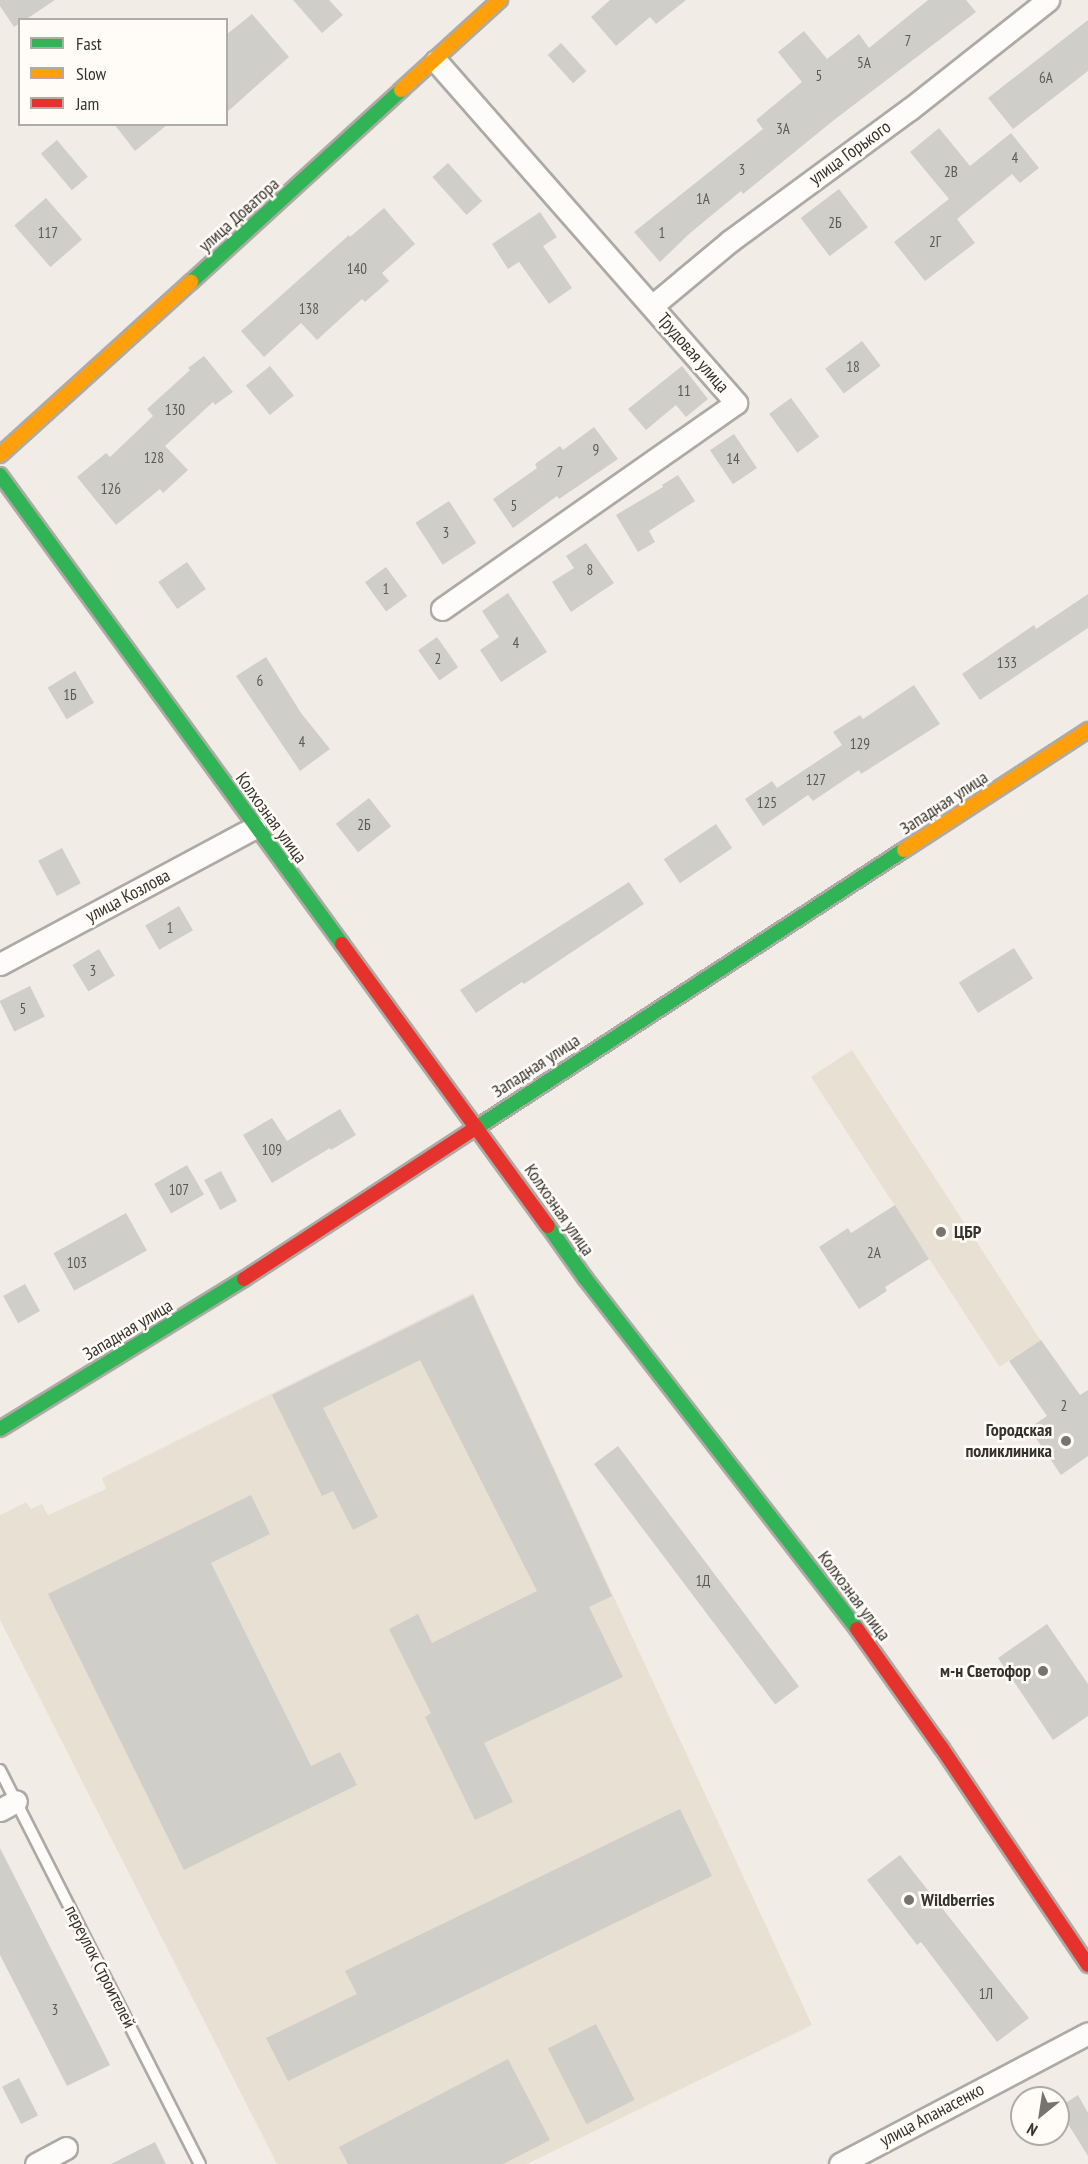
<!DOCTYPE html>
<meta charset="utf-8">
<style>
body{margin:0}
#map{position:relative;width:1088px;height:2164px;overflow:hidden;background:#f1ede6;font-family:"PT Sans Narrow",sans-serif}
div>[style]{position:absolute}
.built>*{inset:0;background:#e8e0d2;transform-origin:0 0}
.building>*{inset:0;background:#cfcec8;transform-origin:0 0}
.roads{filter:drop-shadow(2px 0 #adaaa5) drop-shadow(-2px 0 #adaaa5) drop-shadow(0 2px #adaaa5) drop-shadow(0 -2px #adaaa5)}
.lane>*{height:10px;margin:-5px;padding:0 5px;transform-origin:5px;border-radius:5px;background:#fdfcfb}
.street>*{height:21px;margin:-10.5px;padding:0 10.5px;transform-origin:10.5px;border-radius:10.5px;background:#fdfcfb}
.fast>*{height:14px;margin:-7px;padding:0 7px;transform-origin:7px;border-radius:7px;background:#30b455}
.slow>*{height:14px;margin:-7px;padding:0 7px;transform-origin:7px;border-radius:7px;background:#ff9f0a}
.jam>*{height:14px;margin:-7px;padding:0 7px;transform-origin:7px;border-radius:7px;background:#e5322d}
.dots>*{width:16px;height:16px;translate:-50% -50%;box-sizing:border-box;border:3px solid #fffcf7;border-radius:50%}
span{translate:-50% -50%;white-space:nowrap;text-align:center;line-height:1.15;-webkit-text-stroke:5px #fffcf7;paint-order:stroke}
.number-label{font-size:15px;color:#5c5a54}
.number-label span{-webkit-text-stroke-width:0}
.street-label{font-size:18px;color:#36332e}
.poi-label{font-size:18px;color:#36332e;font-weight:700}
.left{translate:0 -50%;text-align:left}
.right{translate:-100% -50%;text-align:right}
.legend{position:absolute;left:18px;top:18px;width:210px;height:108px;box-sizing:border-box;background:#fffcf7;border:2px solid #afaca7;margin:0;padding:8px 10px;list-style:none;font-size:18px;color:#36332e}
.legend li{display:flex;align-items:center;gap:12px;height:30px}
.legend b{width:30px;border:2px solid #afaca7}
.north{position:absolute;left:1010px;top:2086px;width:60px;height:60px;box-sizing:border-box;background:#fffcf7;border:2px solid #afaca7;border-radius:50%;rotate:210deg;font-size:16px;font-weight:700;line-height:24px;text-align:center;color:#36332e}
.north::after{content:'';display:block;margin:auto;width:21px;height:27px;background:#77746e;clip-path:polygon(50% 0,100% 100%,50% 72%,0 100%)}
</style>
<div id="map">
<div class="built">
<i style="left:852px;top:1050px;width:346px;height:49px;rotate:57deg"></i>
<i style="clip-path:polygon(473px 1293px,812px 2025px,527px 2164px,277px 2164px,0 1620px,0 1515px,26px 1502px,31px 1509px,42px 1504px,48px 1515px,106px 1489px,102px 1478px)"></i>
</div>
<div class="building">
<i style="clip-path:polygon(0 0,55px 0,25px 20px,20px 20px,20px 23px,14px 27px,0 6px)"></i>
<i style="clip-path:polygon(293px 0,329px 0,343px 15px,322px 33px)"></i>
<i style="clip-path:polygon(610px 0,686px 0,656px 24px,650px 17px,616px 46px,591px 17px)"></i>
<i style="clip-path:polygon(928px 0,966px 0,976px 12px,834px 120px,743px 194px,741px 191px,689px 234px,660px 262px,634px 232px,763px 129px,756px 120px,802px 82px,778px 52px,804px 31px,827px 59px,859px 34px,869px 48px)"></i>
<i style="clip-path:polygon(252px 14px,289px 57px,226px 113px,226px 35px)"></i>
<i style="clip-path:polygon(1088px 20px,1088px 71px,1013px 129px,988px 98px)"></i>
<i style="left:561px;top:43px;width:38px;height:18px;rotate:48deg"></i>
<i style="clip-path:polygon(114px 124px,168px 124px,135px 151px)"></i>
<i style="clip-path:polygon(939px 128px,970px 166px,1011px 133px,1039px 168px,1020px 183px,1012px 174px,957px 219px,975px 243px,925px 281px,894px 242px,949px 199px,910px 152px)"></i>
<i style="left:57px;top:140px;width:48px;height:21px;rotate:50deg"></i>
<i style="left:448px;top:163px;width:51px;height:21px;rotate:48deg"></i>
<i style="left:839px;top:189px;width:48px;height:48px;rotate:53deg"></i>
<i style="left:46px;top:198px;width:55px;height:42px;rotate:49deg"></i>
<i style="clip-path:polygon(384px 208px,415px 244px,382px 273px,389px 281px,365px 302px,362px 299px,317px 340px,301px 323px,264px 357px,241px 331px,349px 235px,350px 237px)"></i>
<i style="clip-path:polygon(540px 212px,557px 237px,543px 246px,572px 288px,549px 304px,519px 262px,508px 269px,492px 244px)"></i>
<i style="left:862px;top:341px;width:31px;height:46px;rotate:53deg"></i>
<i style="clip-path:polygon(204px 356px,233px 392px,215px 405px,213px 402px,165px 446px,188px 470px,163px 493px,160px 489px,116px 525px,77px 477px,106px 453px,110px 457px,153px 416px,147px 409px,190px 370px,188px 368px)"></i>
<i style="left:270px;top:366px;width:38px;height:31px;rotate:51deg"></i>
<i style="clip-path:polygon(682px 366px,708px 399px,686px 417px,676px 405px,646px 430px,628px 409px)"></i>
<i style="left:791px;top:398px;width:48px;height:27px;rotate:54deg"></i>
<i style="clip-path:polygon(594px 427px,618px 459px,559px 499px,557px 496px,513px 528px,493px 499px,537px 468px,535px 464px,560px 446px,563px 450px)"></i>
<i style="left:734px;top:434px;width:41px;height:29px;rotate:56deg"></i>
<i style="clip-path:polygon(678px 475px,695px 501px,649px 531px,655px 542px,638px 552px,616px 515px,663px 487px,662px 485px)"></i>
<i style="left:449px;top:501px;width:50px;height:40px;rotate:57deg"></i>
<i style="clip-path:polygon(586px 543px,614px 583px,571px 612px,552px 582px,574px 568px,566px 556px)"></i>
<i style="left:187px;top:562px;width:33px;height:35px;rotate:55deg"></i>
<i style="left:386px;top:567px;width:36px;height:26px;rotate:54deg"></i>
<i style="clip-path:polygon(508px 593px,547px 652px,501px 682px,480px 650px,499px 637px,482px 611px)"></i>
<i style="clip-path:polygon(1088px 594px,1088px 628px,980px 700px,962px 674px,1034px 625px,1036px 629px)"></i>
<i style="left:437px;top:637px;width:37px;height:23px;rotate:55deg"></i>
<i style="clip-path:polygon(266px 657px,301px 713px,330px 749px,300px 771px,236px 676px)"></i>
<i style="left:75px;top:671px;width:37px;height:32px;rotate:59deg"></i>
<i style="clip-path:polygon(914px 685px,940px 724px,861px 774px,859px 770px,813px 801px,808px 795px,763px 826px,745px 799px,772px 781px,777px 788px,842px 745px,833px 732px,860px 715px,863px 719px)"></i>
<i style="left:369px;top:798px;width:36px;height:42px;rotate:52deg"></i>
<i style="left:716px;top:824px;width:29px;height:63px;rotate:56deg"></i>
<i style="left:62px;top:848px;width:40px;height:27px;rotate:62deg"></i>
<i style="clip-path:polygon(629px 882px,644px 904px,524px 984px,522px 982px,476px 1013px,460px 990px)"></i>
<i style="left:179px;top:906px;width:28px;height:39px;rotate:60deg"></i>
<i style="left:1014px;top:948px;width:36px;height:65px;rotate:58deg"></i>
<i style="left:99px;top:949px;width:31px;height:31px;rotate:59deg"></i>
<i style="left:30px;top:986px;width:34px;height:34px;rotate:64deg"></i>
<i style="clip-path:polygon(340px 1109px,356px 1135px,331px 1150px,330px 1148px,272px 1183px,243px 1135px,272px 1118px,287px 1141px)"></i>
<i style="left:187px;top:1165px;width:34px;height:38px;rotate:60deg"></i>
<i style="left:221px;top:1171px;width:34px;height:19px;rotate:62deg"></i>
<i style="clip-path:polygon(895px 1205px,929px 1259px,885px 1287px,887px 1291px,859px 1309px,819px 1247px,848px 1228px,851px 1233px)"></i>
<i style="left:126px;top:1213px;width:43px;height:83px;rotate:61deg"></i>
<i style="left:25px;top:1284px;width:31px;height:25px;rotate:61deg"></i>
<i style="clip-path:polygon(473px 1295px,612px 1596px,589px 1607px,623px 1677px,484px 1743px,513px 1802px,475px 1820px,425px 1717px,431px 1713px,389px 1629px,418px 1614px,432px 1643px,537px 1591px,420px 1360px,323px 1408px,378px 1517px,353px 1530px,333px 1491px,322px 1496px,272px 1395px)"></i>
<i style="clip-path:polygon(1041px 1340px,1080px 1395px,1088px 1390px,1088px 1456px,1061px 1475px,1029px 1428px,1047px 1416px,1009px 1361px)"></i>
<i style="left:618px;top:1446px;width:301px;height:30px;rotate:53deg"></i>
<i style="clip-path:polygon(251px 1495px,270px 1534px,211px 1563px,311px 1766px,340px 1752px,357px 1785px,184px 1870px,48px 1594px)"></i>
<i style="clip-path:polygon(1047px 1624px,1088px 1684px,1088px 1716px,1053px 1740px,998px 1658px)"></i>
<i style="clip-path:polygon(680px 1809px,712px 1876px,288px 2081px,266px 2038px,357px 1994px,345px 1971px)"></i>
<i style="clip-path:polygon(0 1848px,110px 2065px,67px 2086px,0 1955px)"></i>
<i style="clip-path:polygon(900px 1855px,1029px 2018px,997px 2042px,921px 1942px,917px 1945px,867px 1880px)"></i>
<i style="left:596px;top:2024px;width:85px;height:54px;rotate:63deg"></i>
<i style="clip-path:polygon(508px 2059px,550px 2140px,503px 2164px,348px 2164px,339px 2147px)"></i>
<i style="left:19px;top:2078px;width:42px;height:19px;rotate:63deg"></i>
<i style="clip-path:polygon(1078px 2095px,1088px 2113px,1088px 2156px,1058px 2108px)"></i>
<i style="clip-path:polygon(155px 2142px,166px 2164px,111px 2164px)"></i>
</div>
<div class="roads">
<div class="lane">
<i style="left:0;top:1770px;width:442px;rotate:63.1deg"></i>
</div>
<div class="street">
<i style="left:436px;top:61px;width:455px;rotate:48.7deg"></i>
<i style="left:736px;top:403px;width:359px;rotate:145deg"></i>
<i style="left:652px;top:306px;width:102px;rotate:-39.8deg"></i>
<i style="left:730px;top:241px;width:223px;rotate:-36.3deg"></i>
<i style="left:910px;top:109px;width:176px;rotate:-38.3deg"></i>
<i style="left:0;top:964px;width:289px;rotate:-28.2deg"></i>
<i style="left:0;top:1810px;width:18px;rotate:-29deg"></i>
<i style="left:36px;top:2164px;width:34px;rotate:-28deg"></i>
<i style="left:840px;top:2164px;width:280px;rotate:-27.8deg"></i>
</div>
<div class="fast">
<i style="left:191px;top:282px;width:285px;rotate:-42.4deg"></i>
<i style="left:0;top:475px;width:580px;rotate:53.9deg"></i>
<i style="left:476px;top:1128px;width:510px;rotate:-33.01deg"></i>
<i style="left:548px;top:1226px;width:64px;rotate:54.6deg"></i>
<i style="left:585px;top:1278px;width:444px;rotate:52.2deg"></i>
<i style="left:0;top:1429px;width:286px;rotate:-31.6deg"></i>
</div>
<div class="slow">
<i style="left:401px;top:90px;width:134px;rotate:-42.3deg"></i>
<i style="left:0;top:455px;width:258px;rotate:-42.2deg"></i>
<i style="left:904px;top:850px;width:220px;rotate:-33.1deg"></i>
</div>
<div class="jam">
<i style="left:342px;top:944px;width:349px;rotate:53.9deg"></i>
<i style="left:244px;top:1279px;width:277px;rotate:-33.1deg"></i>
<i style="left:857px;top:1629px;width:145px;rotate:54.6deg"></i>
<i style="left:941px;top:1747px;width:263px;rotate:56deg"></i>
</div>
</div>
<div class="dots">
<i style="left:941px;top:1232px;background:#77746e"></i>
<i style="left:1066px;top:1441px;background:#77746e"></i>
<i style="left:1043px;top:1671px;background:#77746e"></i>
<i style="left:909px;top:1900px;background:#77746e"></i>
</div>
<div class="number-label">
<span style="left:908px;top:41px">7</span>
<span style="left:864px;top:63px">5А</span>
<span style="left:819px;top:76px">5</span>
<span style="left:1046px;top:78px">6А</span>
<span style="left:783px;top:129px">3А</span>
<span style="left:1015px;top:158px">4</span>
<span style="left:742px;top:170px">3</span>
<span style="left:951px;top:172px">2В</span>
<span style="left:703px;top:199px">1А</span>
<span style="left:835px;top:223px">2Б</span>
<span style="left:48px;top:233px">117</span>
<span style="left:662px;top:233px">1</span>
<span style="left:935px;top:242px">2Г</span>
<span style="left:357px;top:269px">140</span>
<span style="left:309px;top:309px">138</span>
<span style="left:853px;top:367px">18</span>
<span style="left:684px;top:391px">11</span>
<span style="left:175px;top:410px">130</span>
<span style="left:596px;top:450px">9</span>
<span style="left:154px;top:458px">128</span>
<span style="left:733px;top:459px">14</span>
<span style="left:560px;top:472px">7</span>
<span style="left:111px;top:489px">126</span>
<span style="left:514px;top:506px">5</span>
<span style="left:446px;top:533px">3</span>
<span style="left:590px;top:570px">8</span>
<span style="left:386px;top:589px">1</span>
<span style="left:516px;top:643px">4</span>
<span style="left:438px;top:659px">2</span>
<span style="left:1007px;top:663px">133</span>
<span style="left:260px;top:681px">6</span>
<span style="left:70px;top:695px">1Б</span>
<span style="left:302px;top:742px">4</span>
<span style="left:860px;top:744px">129</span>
<span style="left:816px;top:780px">127</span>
<span style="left:767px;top:803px">125</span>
<span style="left:364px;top:825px">2Б</span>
<span style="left:170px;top:928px">1</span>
<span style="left:93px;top:971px">3</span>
<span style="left:23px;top:1009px">5</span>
<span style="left:272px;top:1150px">109</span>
<span style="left:179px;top:1190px">107</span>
<span style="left:874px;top:1253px">2А</span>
<span style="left:77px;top:1263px">103</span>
<span style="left:1064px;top:1406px">2</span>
<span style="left:703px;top:1581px">1Д</span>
<span style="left:986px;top:1994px">1Л</span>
<span style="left:55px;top:2010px">3</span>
</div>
<div class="street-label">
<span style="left:850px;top:153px;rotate:-36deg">улица Горького</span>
<span style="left:239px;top:215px;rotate:-42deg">улица Доватора</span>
<span style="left:693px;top:353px;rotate:49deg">Трудовая улица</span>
<span style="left:944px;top:803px;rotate:-33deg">Западная улица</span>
<span style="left:271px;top:818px;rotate:54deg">Колхозная улица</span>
<span style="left:128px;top:896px;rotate:-28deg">улица Козлова</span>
<span style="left:536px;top:1066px;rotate:-33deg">Западная улица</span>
<span style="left:559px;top:1210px;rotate:55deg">Колхозная улица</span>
<span style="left:128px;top:1330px;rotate:-31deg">Западная улица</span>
<span style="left:854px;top:1596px;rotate:53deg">Колхозная улица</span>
<span style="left:100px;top:1967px;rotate:63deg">переулок Строителей</span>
<span style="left:932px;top:2115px;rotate:-28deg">улица Апанасенко</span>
</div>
<div class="poi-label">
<span class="left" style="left:954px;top:1232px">ЦБР</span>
<span class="right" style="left:1052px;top:1441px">Городская<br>поликлиника</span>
<span class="right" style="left:1031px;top:1671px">м-н Светофор</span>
<span class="left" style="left:921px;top:1900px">Wildberries</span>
</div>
<ul class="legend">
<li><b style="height:8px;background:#30b455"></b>Fast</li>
<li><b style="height:8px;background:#ff9f0a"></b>Slow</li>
<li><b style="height:8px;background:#e5322d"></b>Jam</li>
</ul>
<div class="north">N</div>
</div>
